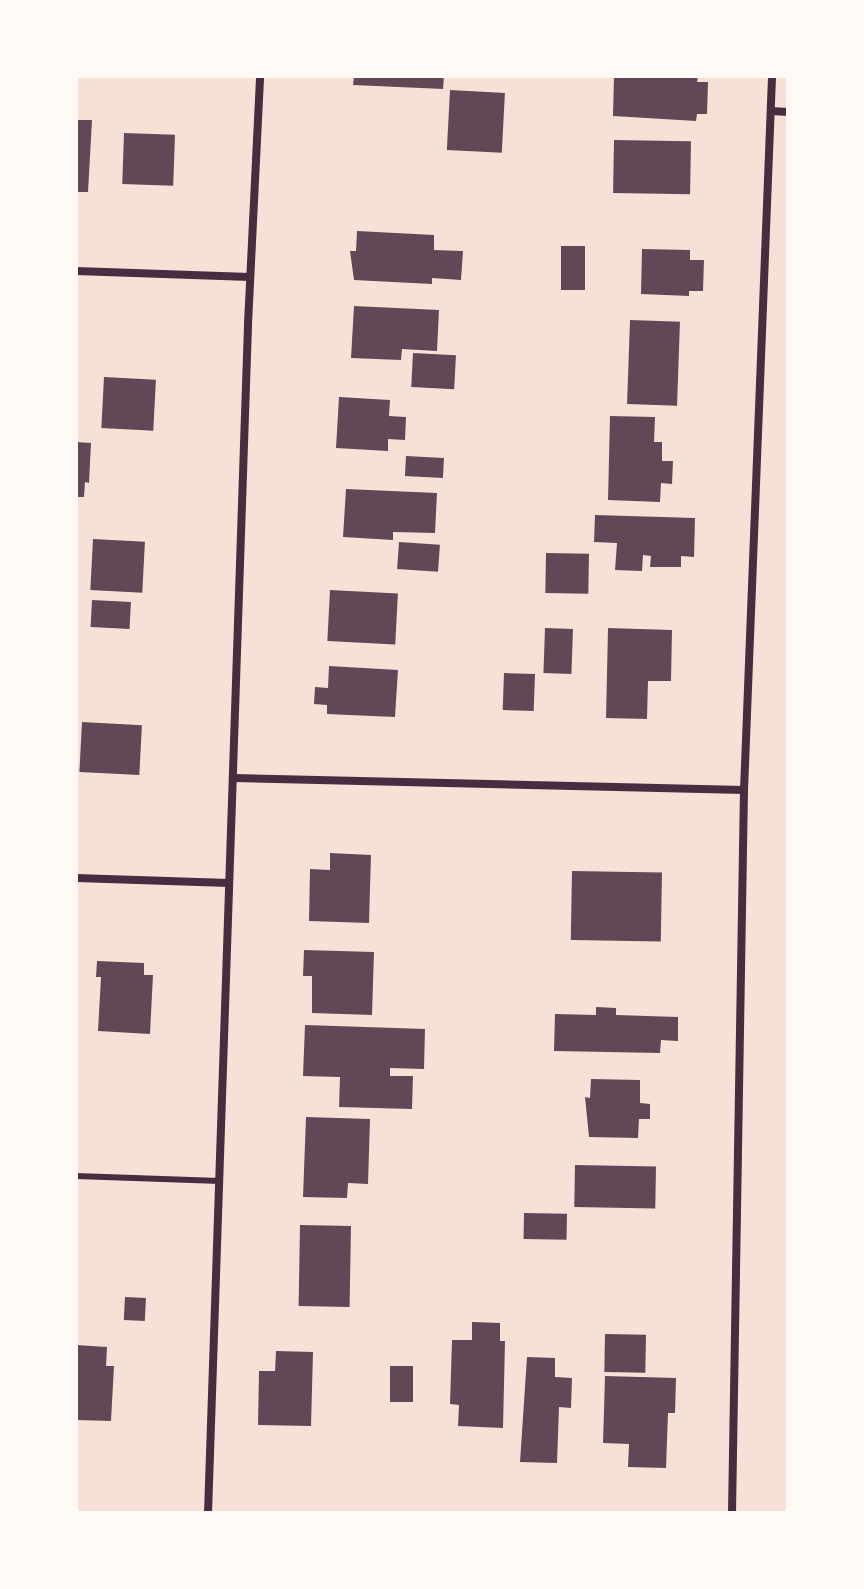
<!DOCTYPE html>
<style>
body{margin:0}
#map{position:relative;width:864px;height:1589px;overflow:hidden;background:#f7e1d7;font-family:Poppins,sans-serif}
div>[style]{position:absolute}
.building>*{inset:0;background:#644757;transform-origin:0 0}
.service>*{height:6px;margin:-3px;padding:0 3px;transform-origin:3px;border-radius:3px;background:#4a2c40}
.minor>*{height:8px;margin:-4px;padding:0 4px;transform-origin:4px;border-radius:4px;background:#4a2c40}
span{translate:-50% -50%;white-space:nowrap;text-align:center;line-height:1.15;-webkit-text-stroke:6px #fffaf5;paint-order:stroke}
.frame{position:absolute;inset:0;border:78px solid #fffaf5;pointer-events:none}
</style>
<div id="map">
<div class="building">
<i style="clip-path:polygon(354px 76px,444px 76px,443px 89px,353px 85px)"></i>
<i style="clip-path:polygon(614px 76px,698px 76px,697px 82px,708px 82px,707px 114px,697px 114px,696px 121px,613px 116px)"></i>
<i style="left:450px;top:90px;width:55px;height:60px;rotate:3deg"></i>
<i style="clip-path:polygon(76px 120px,92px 120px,88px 192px,76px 192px)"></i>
<i style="left:124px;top:133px;width:51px;height:51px;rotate:2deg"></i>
<i style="left:614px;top:140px;width:77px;height:53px;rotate:1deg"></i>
<i style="clip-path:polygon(357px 231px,434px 235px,434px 250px,463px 251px,461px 280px,432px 278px,432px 284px,354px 280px,350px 251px,356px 251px)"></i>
<i style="left:561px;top:246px;width:24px;height:44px"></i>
<i style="clip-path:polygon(642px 249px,690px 250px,690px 260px,704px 260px,703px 291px,689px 291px,689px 296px,641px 294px)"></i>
<i style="clip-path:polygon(354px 306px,439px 310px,437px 351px,402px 349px,401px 360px,351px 358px)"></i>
<i style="left:630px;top:320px;width:50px;height:84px;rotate:2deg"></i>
<i style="left:413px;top:353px;width:43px;height:34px;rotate:3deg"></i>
<i style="left:104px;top:377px;width:52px;height:51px;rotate:3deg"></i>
<i style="clip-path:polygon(339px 397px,390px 400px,389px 416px,406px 417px,405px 440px,388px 439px,388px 451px,336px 448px)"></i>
<i style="clip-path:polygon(610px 416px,655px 417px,654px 442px,662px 442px,662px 461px,673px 461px,672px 484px,661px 483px,660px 502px,608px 500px)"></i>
<i style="clip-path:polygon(76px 442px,91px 443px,89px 483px,85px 482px,84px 497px,76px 497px)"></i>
<i style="left:406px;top:456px;width:38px;height:20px;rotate:3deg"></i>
<i style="clip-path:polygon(346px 489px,437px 493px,435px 533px,393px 532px,393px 540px,343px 537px)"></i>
<i style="clip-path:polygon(595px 515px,695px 518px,694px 557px,681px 556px,681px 567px,650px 567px,651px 556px,643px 555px,642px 571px,615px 570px,617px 543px,594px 542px)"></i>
<i style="left:93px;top:539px;width:52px;height:51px;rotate:3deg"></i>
<i style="left:399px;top:542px;width:41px;height:27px;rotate:4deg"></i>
<i style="left:546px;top:553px;width:43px;height:40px;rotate:1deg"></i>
<i style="left:330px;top:590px;width:68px;height:51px;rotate:3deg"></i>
<i style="left:92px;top:600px;width:39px;height:27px;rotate:3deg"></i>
<i style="left:545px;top:628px;width:28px;height:45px;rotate:2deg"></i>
<i style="clip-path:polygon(608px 628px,672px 630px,671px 681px,648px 681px,647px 719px,606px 718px)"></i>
<i style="clip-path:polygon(329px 666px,398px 670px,395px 717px,327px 714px,327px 705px,314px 704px,315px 687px,328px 688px)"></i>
<i style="left:504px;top:673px;width:31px;height:37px;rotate:2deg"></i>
<i style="left:82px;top:722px;width:60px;height:50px;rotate:3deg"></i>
<i style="clip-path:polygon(330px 853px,371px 855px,369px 923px,309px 921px,310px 869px,330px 870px)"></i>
<i style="left:572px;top:871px;width:90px;height:69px;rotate:1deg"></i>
<i style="clip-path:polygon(304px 950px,374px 952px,372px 1015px,312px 1013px,312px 976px,303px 976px)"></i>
<i style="clip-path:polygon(97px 961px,144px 963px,144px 975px,153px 975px,150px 1034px,98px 1031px,101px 977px,96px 977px)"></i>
<i style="clip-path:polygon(596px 1007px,616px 1008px,616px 1015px,678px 1017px,678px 1041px,661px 1040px,660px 1053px,554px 1051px,555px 1014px,596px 1015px)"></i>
<i style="clip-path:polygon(305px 1025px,425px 1029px,424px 1069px,390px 1068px,390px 1076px,413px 1076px,412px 1109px,339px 1107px,340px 1077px,303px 1076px)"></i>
<i style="clip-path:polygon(591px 1079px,640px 1080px,640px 1103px,650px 1104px,650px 1119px,639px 1119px,638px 1138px,589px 1137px,585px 1097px,590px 1098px)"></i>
<i style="clip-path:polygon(306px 1117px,370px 1119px,368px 1184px,348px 1183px,347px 1198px,303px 1197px)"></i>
<i style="left:575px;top:1165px;width:81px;height:42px;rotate:1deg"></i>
<i style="left:524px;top:1213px;width:43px;height:26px;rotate:1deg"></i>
<i style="left:300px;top:1225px;width:51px;height:81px;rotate:1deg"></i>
<i style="left:125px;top:1297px;width:21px;height:23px;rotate:3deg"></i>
<i style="clip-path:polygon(472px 1322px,500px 1323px,500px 1341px,505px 1341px,503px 1428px,458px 1426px,459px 1405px,450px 1404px,452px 1340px,472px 1340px)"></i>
<i style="left:605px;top:1334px;width:41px;height:38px;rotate:1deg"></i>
<i style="clip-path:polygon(76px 1345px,107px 1347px,106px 1366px,114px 1366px,111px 1421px,76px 1420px)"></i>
<i style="clip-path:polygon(276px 1351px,313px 1352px,311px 1426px,258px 1425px,259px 1371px,275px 1371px)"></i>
<i style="clip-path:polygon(527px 1357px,555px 1358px,555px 1377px,572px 1378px,571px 1408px,559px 1407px,557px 1463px,520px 1462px)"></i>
<i style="left:390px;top:1366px;width:23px;height:36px"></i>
<i style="clip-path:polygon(605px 1376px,676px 1378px,675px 1413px,668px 1413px,666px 1468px,628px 1467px,629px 1444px,603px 1443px)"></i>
</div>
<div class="service">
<i style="left:76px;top:1176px;width:144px;rotate:2deg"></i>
</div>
<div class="minor">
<i style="left:771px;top:111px;width:17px;rotate:3deg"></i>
<i style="left:76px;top:271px;width:174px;rotate:2deg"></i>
<i style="left:233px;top:778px;width:511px;rotate:1.35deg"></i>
<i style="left:76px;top:878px;width:153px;rotate:1.9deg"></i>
<i style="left:208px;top:1513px;width:1190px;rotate:-88.07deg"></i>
<i style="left:248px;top:324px;width:248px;rotate:-87.2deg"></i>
<i style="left:732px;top:1513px;width:723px;rotate:-89.05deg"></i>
<i style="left:744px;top:790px;width:715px;rotate:-87.75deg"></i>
</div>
<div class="frame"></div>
</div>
